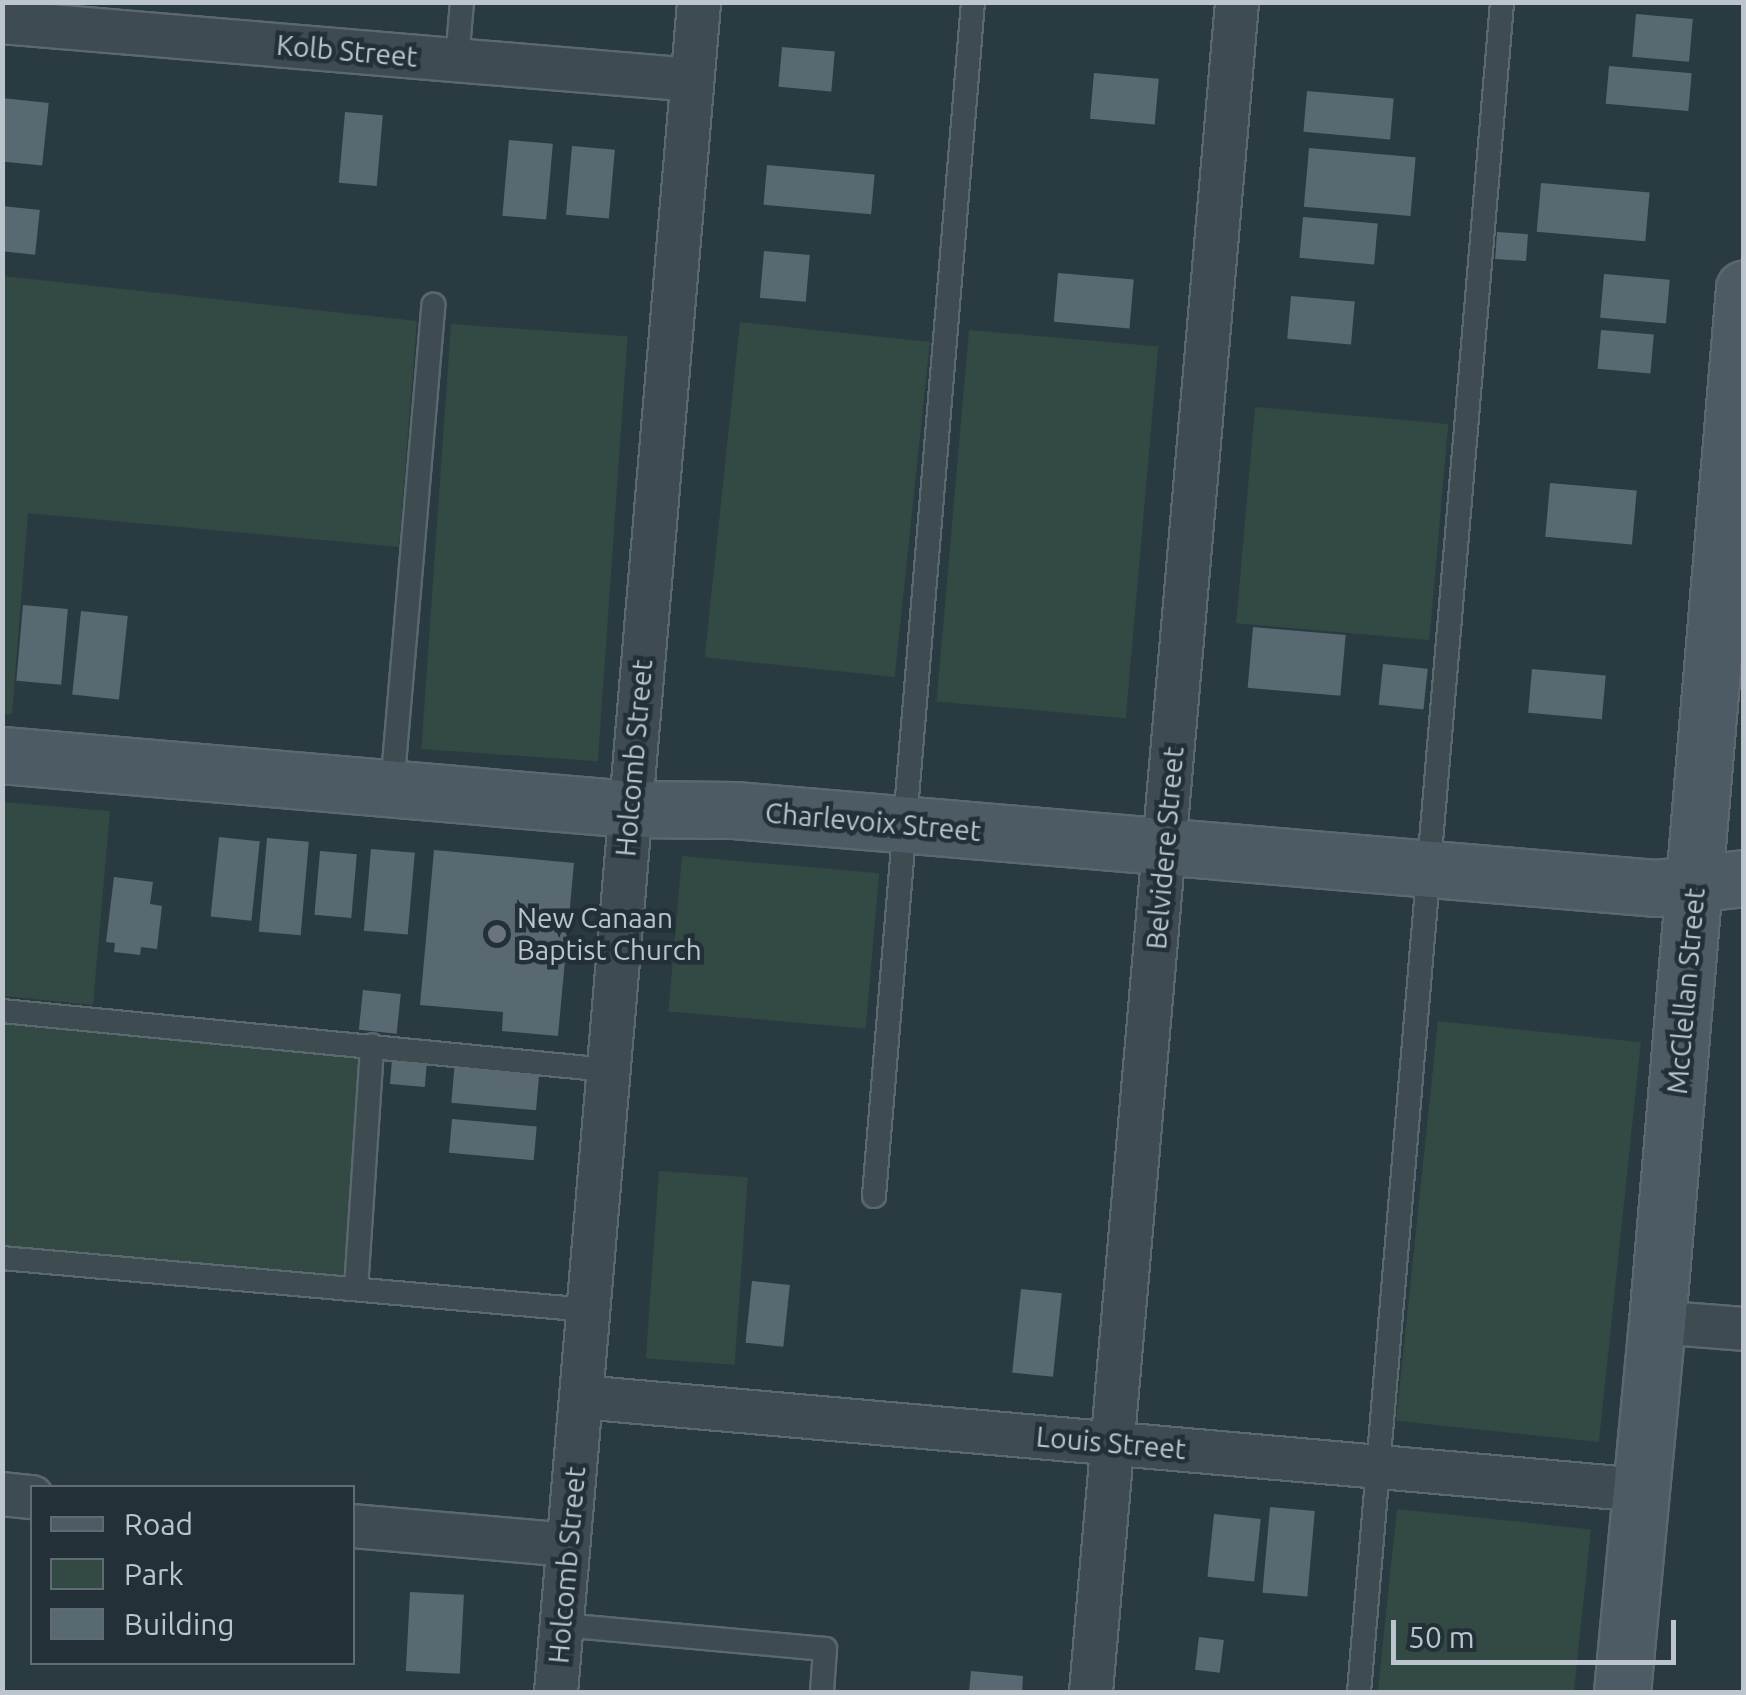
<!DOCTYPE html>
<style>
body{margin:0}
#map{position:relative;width:1746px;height:1695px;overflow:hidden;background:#2a3a41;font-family:Ubuntu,sans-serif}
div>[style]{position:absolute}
.green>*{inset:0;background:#324944;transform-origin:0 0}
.building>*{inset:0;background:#596971;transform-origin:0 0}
.roads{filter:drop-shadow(2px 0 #5c686f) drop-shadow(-2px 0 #5c686f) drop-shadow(0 2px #5c686f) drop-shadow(0 -2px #5c686f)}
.lane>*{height:22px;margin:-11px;padding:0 11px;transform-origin:11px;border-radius:11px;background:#3e4b51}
.street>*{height:42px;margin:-21px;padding:0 21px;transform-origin:21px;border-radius:21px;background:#3e4b51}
.secondary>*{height:55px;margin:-27.5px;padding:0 27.5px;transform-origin:27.5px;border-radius:27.5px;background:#4d5b64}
.dots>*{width:28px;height:28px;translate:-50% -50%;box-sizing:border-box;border:5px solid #233037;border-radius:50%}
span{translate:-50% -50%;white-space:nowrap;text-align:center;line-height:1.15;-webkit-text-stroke:9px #233037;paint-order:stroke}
.street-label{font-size:28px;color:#bbc5cb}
.poi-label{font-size:28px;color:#bbc5cb}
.left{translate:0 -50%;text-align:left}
.frame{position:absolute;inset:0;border:5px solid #bbc5cb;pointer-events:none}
.legend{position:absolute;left:30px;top:1485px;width:325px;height:180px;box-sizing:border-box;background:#233037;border:2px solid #606c72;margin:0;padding:12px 18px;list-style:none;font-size:30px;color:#bbc5cb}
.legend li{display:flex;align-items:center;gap:20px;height:50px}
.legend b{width:50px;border:2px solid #606c72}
.scale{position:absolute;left:1391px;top:1620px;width:285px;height:45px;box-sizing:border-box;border:5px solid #bbc5cb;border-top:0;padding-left:12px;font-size:30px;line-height:35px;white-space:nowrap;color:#bbc5cb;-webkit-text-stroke:8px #233037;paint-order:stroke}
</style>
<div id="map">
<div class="green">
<i style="clip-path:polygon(3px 276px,417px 321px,399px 547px,28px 513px,12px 714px,3px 714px)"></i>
<i style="left:740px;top:322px;width:191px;height:337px;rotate:6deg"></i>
<i style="left:451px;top:324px;width:177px;height:426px;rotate:4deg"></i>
<i style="left:969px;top:330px;width:190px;height:373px;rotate:5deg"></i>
<i style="left:1255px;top:407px;width:194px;height:217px;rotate:5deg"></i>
<i style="clip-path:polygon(2px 802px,110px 811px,93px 1005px,3px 996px)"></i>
<i style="left:682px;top:856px;width:198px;height:156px;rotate:5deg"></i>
<i style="left:1438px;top:1021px;width:204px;height:402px;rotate:6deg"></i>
<i style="left:2px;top:1022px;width:365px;height:224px;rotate:5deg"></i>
<i style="left:659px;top:1171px;width:89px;height:188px;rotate:4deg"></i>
<i style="left:1397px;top:1509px;width:195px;height:184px;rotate:6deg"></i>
</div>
<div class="building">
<i style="left:1636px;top:14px;width:57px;height:43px;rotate:5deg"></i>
<i style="left:782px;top:47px;width:53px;height:40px;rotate:5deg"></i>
<i style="left:1609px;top:66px;width:83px;height:38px;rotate:5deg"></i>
<i style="left:1094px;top:73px;width:65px;height:46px;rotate:5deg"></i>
<i style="left:1307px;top:91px;width:87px;height:41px;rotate:5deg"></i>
<i style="left:2px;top:98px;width:47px;height:63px;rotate:6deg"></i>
<i style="left:345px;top:112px;width:38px;height:71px;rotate:5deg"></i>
<i style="left:509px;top:140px;width:44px;height:76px;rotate:5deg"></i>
<i style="left:572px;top:146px;width:43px;height:69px;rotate:5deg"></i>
<i style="left:1309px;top:148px;width:107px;height:59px;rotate:5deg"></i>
<i style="left:767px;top:165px;width:108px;height:40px;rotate:5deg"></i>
<i style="left:1541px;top:183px;width:109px;height:49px;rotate:5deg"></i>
<i style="left:2px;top:206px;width:38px;height:45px;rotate:6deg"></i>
<i style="left:1303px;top:217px;width:75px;height:41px;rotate:5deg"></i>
<i style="left:1497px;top:232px;width:31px;height:27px;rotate:4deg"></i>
<i style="left:764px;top:251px;width:46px;height:47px;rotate:5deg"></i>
<i style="left:1058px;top:273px;width:76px;height:49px;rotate:5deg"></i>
<i style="left:1604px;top:274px;width:66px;height:44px;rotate:5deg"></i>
<i style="left:1291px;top:296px;width:64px;height:43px;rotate:5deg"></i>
<i style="left:1601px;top:330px;width:53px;height:39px;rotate:5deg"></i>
<i style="left:1550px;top:483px;width:87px;height:54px;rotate:5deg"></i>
<i style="left:23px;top:605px;width:45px;height:76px;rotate:5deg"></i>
<i style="left:81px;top:611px;width:47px;height:84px;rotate:6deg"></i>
<i style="left:1253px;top:627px;width:93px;height:61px;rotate:5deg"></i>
<i style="left:1383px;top:664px;width:45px;height:41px;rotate:6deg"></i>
<i style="left:1532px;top:669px;width:74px;height:44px;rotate:5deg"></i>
<i style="left:219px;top:837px;width:41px;height:80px;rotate:6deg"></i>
<i style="left:267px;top:838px;width:42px;height:94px;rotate:5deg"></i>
<i style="left:371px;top:849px;width:44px;height:82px;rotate:5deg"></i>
<i style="clip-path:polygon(434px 850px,574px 863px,558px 1036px,502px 1031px,503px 1012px,420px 1005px)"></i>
<i style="left:320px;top:851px;width:37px;height:64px;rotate:5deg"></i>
<i style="clip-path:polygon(114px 877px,153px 882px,150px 904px,162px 906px,157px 949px,141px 947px,140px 955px,114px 952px,115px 943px,106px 942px)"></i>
<i style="left:363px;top:990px;width:38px;height:40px;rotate:6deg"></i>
<i style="left:392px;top:1060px;width:35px;height:24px;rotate:5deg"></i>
<i style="left:455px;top:1061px;width:85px;height:42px;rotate:5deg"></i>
<i style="left:452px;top:1119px;width:85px;height:34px;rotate:5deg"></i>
<i style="left:752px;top:1281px;width:38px;height:62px;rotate:6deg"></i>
<i style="left:1021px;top:1289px;width:41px;height:84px;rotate:6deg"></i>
<i style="left:1270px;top:1507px;width:45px;height:86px;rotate:5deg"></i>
<i style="left:1214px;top:1514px;width:47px;height:63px;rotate:6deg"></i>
<i style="left:410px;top:1592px;width:54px;height:79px;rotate:3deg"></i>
<i style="left:1199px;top:1637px;width:25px;height:33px;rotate:7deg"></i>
<i style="clip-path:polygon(971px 1671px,1023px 1676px,1022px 1692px,969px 1692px)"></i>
</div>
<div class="roads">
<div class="lane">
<i style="left:457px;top:60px;width:58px;rotate:-85.1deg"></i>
<i style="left:392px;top:788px;width:485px;rotate:-85.1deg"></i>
<i style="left:2px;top:1011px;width:609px;rotate:5.56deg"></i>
<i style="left:874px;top:1196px;width:1198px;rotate:-85.26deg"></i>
<i style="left:2px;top:1258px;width:588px;rotate:5.07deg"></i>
<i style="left:356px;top:1289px;width:244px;rotate:-86.2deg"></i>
<i style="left:562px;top:1625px;width:264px;rotate:5.2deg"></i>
<i style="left:825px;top:1649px;width:43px;rotate:94deg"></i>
<i style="left:1359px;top:1692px;width:1696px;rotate:-85.16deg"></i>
</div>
<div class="street">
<i style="left:2px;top:22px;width:692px;rotate:4.8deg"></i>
<i style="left:1657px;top:1322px;width:87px;rotate:4.6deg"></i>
<i style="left:581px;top:1397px;width:1065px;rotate:5.01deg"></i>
<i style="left:2px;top:1494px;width:30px;rotate:6deg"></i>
<i style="left:352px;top:1526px;width:217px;rotate:5deg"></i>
<i style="left:556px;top:1692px;width:1696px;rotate:-85.16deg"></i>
<i style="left:1091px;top:1692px;width:1696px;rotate:-85.06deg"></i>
</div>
<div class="secondary">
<i style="left:2px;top:755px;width:629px;rotate:4.92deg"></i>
<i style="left:629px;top:809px;width:105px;rotate:0.5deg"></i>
<i style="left:734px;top:810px;width:924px;rotate:4.84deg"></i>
<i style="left:1655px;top:888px;width:90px;rotate:-6.4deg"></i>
<i style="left:1622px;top:1692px;width:372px;rotate:-84.6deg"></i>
<i style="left:1657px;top:1322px;width:1037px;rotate:-85.19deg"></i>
</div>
</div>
<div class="dots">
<i style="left:497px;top:934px;background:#6b7280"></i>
</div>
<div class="street-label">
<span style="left:347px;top:51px;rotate:5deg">Kolb Street</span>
<span style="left:634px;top:758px;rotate:-85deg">Holcomb Street</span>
<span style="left:873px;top:822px;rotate:5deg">Charlevoix Street</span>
<span style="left:1165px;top:848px;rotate:-85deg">Belvidere Street</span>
<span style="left:1686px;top:991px;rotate:-85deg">McClellan Street</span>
<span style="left:1111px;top:1443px;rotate:5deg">Louis Street</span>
<span style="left:567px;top:1565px;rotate:-85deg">Holcomb Street</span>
</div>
<div class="poi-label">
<span class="left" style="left:517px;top:934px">New Canaan<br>Baptist Church</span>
</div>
<div class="frame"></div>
<ul class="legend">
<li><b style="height:12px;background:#4d5b64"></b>Road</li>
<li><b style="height:28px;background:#324944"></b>Park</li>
<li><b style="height:28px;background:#596971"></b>Building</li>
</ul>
<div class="scale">50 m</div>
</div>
